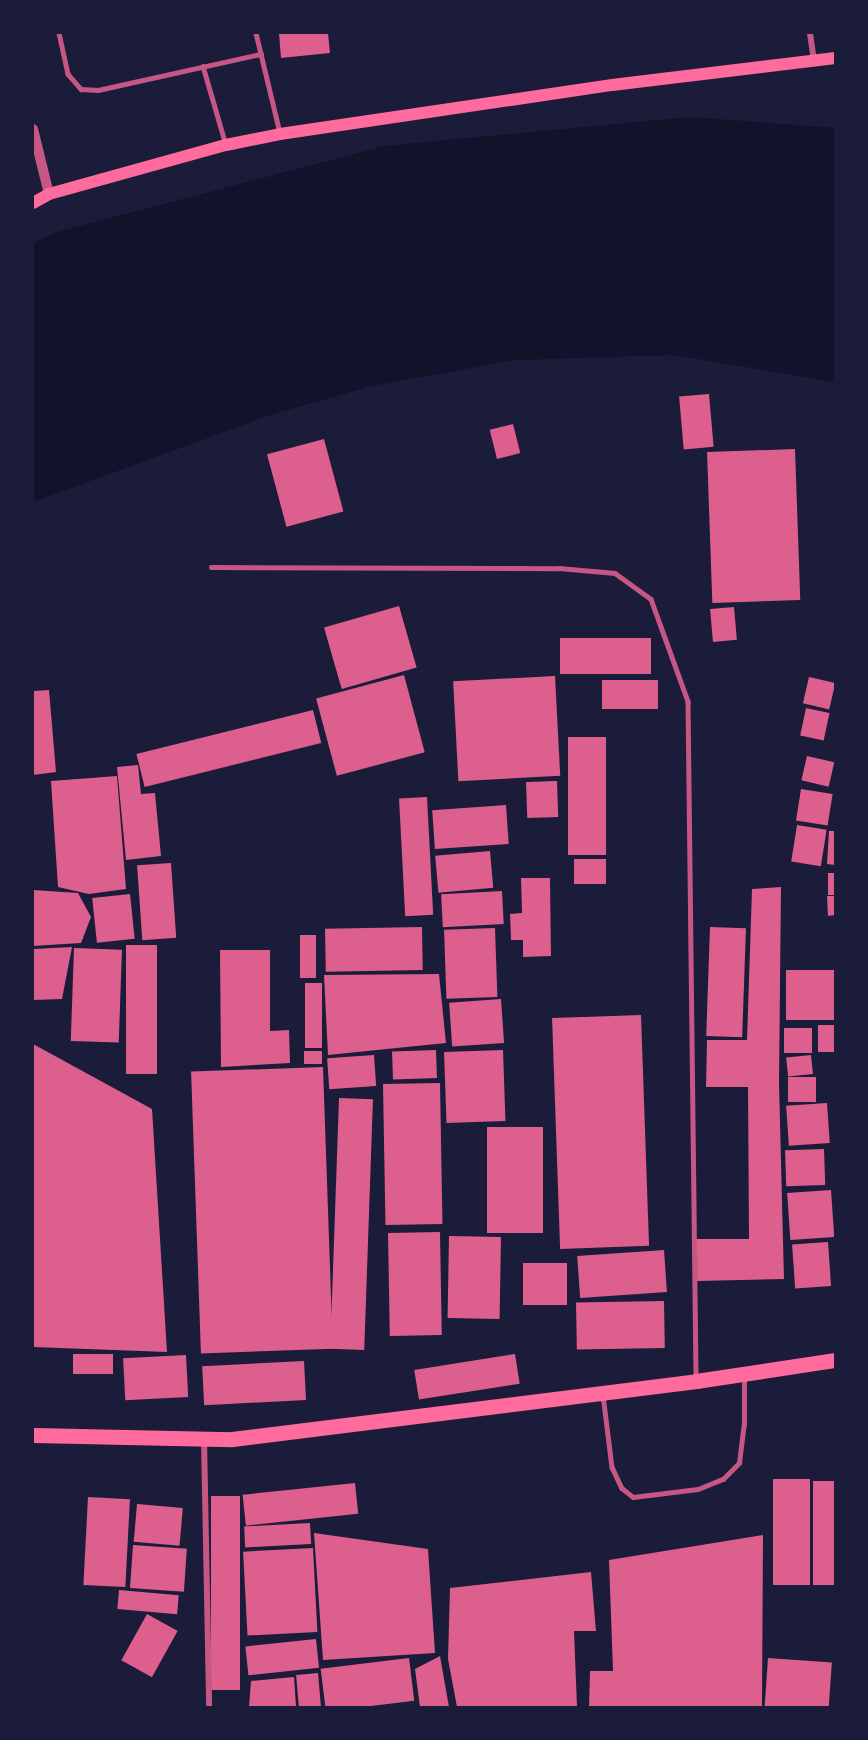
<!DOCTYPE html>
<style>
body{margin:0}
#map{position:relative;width:868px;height:1740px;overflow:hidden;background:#1b1b3a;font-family:"Space Grotesk",sans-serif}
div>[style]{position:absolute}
.water>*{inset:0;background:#12122b}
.building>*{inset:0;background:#dd5f8e;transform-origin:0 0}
.service>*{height:4.5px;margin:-2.25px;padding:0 2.25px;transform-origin:2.25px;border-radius:2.25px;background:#c65784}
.minor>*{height:6px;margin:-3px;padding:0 3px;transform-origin:3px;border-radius:3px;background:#c65784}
.tertiary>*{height:10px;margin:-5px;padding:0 5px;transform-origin:5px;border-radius:5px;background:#c65784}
.secondary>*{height:12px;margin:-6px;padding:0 6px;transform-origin:6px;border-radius:6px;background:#ff6b9d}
.primary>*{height:15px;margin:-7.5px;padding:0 7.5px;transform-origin:7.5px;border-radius:7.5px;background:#ff6b9d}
span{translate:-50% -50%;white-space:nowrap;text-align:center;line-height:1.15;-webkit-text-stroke:4.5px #1b1b3a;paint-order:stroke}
.frame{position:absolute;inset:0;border:34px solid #1b1b3a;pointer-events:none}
</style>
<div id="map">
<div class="water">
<i style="clip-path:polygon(690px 117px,835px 128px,835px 382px,674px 355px,516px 360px,372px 386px,270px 415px,33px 502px,33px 243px,57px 232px,384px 146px)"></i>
</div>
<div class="building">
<i style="clip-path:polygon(279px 33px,328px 33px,330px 53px,281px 58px)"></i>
<i style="left:709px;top:394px;width:53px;height:30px;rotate:85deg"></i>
<i style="left:513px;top:424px;width:30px;height:24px;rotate:76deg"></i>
<i style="left:324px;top:439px;width:75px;height:59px;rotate:75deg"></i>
<i style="left:795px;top:449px;width:151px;height:88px;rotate:88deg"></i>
<i style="left:399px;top:606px;width:64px;height:78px;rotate:74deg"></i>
<i style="left:734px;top:607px;width:33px;height:24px;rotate:85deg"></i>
<i style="left:651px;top:638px;width:36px;height:91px;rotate:90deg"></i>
<i style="left:404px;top:675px;width:80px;height:91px;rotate:75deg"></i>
<i style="left:555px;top:676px;width:100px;height:102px;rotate:87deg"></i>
<i style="left:809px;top:677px;width:27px;height:27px;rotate:13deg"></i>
<i style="left:658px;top:680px;width:29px;height:56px;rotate:90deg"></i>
<i style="clip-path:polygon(49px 690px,56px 772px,33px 775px,33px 691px)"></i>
<i style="left:806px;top:708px;width:24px;height:28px;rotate:12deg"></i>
<i style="left:313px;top:710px;width:34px;height:182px;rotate:76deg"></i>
<i style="left:568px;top:737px;width:38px;height:118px"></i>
<i style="left:807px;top:756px;width:28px;height:25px;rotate:13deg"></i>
<i style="clip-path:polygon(138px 765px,141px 794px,155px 793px,161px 856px,126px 860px,117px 767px)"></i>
<i style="clip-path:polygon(117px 776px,126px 889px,89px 894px,58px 887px,51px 781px)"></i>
<i style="left:557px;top:781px;width:36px;height:31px;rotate:88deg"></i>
<i style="left:801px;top:789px;width:32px;height:32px;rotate:9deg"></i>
<i style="left:427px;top:797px;width:118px;height:28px;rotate:87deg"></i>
<i style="left:506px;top:805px;width:39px;height:74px;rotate:86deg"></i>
<i style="left:797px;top:825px;width:30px;height:37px;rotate:9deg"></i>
<i style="clip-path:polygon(829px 831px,835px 831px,835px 865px,827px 864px)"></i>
<i style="left:490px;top:851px;width:37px;height:55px;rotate:85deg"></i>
<i style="left:574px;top:859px;width:32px;height:25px"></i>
<i style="left:171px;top:863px;width:75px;height:34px;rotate:86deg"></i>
<i style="left:828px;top:873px;width:7px;height:22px"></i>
<i style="clip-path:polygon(521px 878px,550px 878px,551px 956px,523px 957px,523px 940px,511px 940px,510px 914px,522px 913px)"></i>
<i style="clip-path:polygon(781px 887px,779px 1083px,784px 1279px,697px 1281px,696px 1239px,749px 1239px,748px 1087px,706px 1087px,707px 1040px,747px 1040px,752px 889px)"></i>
<i style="clip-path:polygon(33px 890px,78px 893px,91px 917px,81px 943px,33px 946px)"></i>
<i style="left:502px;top:891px;width:33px;height:61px;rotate:87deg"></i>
<i style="left:130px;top:894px;width:45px;height:38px;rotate:84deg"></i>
<i style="clip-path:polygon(827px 896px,835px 896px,835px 915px,828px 916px)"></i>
<i style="left:422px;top:927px;width:43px;height:97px;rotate:89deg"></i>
<i style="left:710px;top:927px;width:36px;height:109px;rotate:2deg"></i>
<i style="left:495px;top:928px;width:69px;height:51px;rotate:88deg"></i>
<i style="left:300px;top:935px;width:16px;height:43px"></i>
<i style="left:126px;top:945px;width:31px;height:129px"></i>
<i style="clip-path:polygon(72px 947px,62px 999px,33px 1000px,33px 949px)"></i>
<i style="left:74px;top:948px;width:48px;height:93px;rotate:2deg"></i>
<i style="clip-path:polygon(220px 950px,270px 950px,270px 1031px,289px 1030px,290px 1063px,221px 1067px)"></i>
<i style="left:835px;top:970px;width:50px;height:49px;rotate:90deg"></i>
<i style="clip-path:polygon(439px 974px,446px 1043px,328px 1055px,324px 975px)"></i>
<i style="left:305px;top:983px;width:17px;height:65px"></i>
<i style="left:501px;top:999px;width:44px;height:52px;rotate:86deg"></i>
<i style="left:641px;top:1015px;width:231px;height:89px;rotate:88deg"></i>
<i style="left:818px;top:1025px;width:17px;height:27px"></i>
<i style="left:812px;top:1028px;width:25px;height:28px;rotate:90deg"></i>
<i style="clip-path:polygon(33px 1044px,152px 1109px,167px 1352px,33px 1347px)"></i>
<i style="left:436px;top:1050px;width:28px;height:44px;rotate:88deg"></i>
<i style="left:503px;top:1050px;width:71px;height:59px;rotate:88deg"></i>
<i style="left:304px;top:1051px;width:18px;height:13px"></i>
<i style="left:374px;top:1055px;width:31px;height:47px;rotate:86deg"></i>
<i style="left:811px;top:1055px;width:19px;height:25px;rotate:84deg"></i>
<i style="left:323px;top:1067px;width:282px;height:132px;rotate:88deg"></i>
<i style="left:788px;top:1077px;width:28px;height:25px"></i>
<i style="left:440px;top:1083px;width:141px;height:57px;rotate:89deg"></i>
<i style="left:339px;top:1098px;width:34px;height:251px;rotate:2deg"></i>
<i style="left:827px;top:1103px;width:40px;height:41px;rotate:86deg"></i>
<i style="left:487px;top:1127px;width:56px;height:106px"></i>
<i style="left:824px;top:1149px;width:36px;height:39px;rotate:88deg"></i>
<i style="left:831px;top:1190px;width:47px;height:44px;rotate:86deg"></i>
<i style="left:440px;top:1232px;width:103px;height:52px;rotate:89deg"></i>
<i style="left:449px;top:1236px;width:52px;height:82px;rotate:1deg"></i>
<i style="left:828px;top:1242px;width:44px;height:36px;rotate:86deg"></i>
<i style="left:664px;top:1250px;width:42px;height:87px;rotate:86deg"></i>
<i style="left:523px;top:1263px;width:44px;height:42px"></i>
<i style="left:664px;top:1301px;width:47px;height:88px;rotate:89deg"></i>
<i style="left:73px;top:1354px;width:40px;height:20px"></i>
<i style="left:515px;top:1354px;width:30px;height:102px;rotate:81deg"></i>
<i style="left:186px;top:1355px;width:42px;height:63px;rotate:87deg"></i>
<i style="left:304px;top:1361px;width:39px;height:102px;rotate:87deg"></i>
<i style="left:773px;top:1479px;width:37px;height:106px"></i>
<i style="left:813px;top:1481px;width:22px;height:104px"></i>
<i style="left:355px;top:1483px;width:31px;height:113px;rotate:84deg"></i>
<i style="left:211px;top:1496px;width:29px;height:194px"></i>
<i style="left:88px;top:1497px;width:42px;height:88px;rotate:3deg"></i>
<i style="left:137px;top:1504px;width:46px;height:38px;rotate:5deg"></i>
<i style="left:310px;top:1523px;width:21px;height:66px;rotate:87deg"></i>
<i style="clip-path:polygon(314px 1533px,428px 1549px,435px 1653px,323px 1660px)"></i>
<i style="clip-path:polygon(763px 1535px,762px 1707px,589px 1707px,590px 1671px,613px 1671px,609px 1560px)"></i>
<i style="left:133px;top:1545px;width:54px;height:43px;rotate:4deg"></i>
<i style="left:313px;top:1548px;width:84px;height:70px;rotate:87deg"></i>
<i style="clip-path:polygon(591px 1572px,596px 1631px,574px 1631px,577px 1707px,457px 1707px,448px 1659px,450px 1588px)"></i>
<i style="left:119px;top:1590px;width:60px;height:19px;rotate:5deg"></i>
<i style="left:147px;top:1614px;width:35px;height:53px;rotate:29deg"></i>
<i style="left:316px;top:1639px;width:29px;height:71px;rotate:84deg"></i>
<i style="clip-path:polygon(440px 1656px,449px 1707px,420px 1707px,415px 1669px)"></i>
<i style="left:409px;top:1658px;width:43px;height:89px;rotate:83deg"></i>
<i style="left:768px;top:1658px;width:64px;height:49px;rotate:4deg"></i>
<i style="left:318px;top:1673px;width:34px;height:22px;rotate:85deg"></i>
<i style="clip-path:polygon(294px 1677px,296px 1707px,249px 1707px,251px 1681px)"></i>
</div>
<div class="service">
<i style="left:59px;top:33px;width:42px;rotate:77.6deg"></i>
<i style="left:68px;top:74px;width:20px;rotate:49deg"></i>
<i style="left:81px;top:89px;width:17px;rotate:3deg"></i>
<i style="left:98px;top:90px;width:167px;rotate:-12.5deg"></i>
<i style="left:256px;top:33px;width:103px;rotate:76.5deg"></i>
<i style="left:203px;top:66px;width:82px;rotate:73.8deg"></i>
<i style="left:211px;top:567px;width:348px;rotate:0.2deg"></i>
<i style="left:559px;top:568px;width:56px;rotate:5.1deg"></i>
<i style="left:615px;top:573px;width:44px;rotate:35.8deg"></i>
<i style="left:651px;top:599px;width:109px;rotate:70.1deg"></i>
<i style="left:688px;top:701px;width:677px;rotate:89.32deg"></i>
<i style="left:603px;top:1395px;width:73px;rotate:82.9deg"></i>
<i style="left:612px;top:1467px;width:23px;rotate:65deg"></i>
<i style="left:622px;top:1488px;width:14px;rotate:39deg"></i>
<i style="left:633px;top:1497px;width:65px;rotate:-7deg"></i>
<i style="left:698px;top:1489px;width:27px;rotate:-22deg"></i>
<i style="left:723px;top:1479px;width:23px;rotate:-45deg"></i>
<i style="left:739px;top:1463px;width:38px;rotate:-83deg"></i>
<i style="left:744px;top:1425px;width:49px;rotate:-90deg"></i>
</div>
<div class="minor">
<i style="left:810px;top:33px;width:28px;rotate:82deg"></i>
<i style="left:204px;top:1439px;width:268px;rotate:88.9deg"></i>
</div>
<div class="tertiary">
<i style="left:33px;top:129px;width:67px;rotate:76.2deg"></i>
</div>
<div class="secondary">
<i style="left:33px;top:203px;width:18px;rotate:-29deg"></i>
<i style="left:49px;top:194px;width:184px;rotate:-15.5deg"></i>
<i style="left:226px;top:145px;width:55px;rotate:-11.5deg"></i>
<i style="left:280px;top:134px;width:336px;rotate:-8.4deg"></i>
<i style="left:612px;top:85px;width:225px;rotate:-6.9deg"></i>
</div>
<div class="primary">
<i style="left:33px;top:1435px;width:199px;rotate:1.2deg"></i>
<i style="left:232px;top:1439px;width:468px;rotate:-7.1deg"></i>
<i style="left:696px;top:1381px;width:141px;rotate:-8.6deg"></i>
</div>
<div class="frame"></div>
</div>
